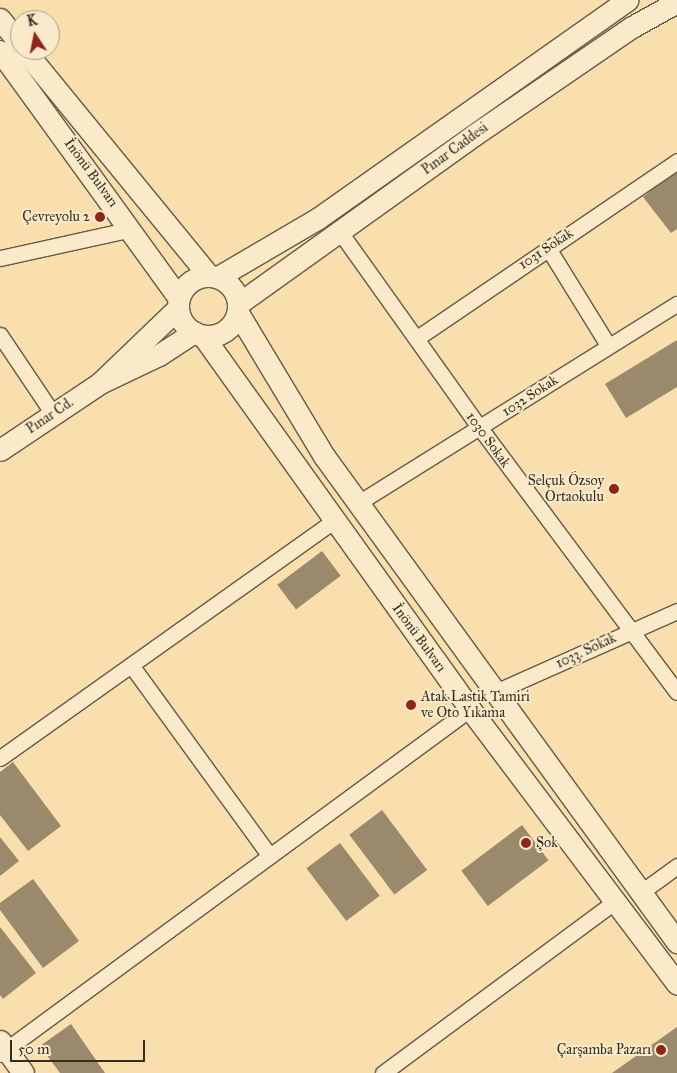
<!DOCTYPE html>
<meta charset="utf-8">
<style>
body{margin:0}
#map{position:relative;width:677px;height:1073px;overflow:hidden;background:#f9dfae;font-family:"IM FELL Great Primer",serif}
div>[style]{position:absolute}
.building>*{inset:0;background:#9a8a6b;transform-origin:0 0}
.roads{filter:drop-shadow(1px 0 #655a45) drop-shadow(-1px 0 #655a45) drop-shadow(0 1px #655a45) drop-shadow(0 -1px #655a45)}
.street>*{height:15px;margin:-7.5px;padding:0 7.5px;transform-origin:7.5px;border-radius:7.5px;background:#fbeaca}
.secondary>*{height:21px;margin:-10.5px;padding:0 10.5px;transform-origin:10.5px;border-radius:10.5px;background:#fbeaca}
.secondary>.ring{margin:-10.5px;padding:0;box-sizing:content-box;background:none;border:21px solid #fbeaca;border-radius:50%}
.dots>*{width:14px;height:14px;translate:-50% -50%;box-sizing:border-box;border:2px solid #fbeaca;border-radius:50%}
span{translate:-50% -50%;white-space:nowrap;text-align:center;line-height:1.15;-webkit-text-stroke:4px #fbeaca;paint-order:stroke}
.street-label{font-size:14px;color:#342d22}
.poi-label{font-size:14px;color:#342d22}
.right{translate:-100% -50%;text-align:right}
.left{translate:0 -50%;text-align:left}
.north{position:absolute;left:10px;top:10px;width:50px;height:50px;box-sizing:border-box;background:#fbeaca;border:1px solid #ab9e87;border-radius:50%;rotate:349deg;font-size:14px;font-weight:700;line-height:20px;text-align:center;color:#342d22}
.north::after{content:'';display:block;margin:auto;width:18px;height:22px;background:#8f2418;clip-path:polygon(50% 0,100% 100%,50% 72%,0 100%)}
.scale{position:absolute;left:10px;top:1040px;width:135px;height:22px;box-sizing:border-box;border:2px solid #342d22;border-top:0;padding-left:6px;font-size:15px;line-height:18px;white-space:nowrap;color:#342d22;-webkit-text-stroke:4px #fbeaca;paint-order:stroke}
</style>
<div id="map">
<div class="building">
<i style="clip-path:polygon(677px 170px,677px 229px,671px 233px,643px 197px)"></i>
<i style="clip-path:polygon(677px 340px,677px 387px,626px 418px,605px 384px)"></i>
<i style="left:322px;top:551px;width:31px;height:56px;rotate:53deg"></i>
<i style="clip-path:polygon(13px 762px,61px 826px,28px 851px,0 815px,0 772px)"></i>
<i style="left:382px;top:810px;width:75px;height:41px;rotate:53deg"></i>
<i style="left:522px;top:825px;width:44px;height:76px;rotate:53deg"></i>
<i style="clip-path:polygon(0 837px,19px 861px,0 876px)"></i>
<i style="left:340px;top:843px;width:66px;height:42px;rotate:53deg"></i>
<i style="clip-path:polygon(33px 879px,79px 941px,43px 968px,0 910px,0 903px)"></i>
<i style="clip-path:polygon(0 927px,36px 973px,3px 999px,0 995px)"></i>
<i style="clip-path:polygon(71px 1024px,105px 1073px,60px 1073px,40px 1046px)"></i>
<i style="clip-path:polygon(677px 1027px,677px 1073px,612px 1073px)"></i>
</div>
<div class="roads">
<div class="street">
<i style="left:340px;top:232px;width:241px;rotate:54.5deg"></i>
<i style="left:480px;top:428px;width:329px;rotate:53.3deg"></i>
<i style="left:548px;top:248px;width:114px;rotate:58.3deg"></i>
<i style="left:0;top:258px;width:135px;rotate:-12.4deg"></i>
<i style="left:0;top:335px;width:95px;rotate:56.1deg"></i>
<i style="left:417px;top:338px;width:315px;rotate:-34.2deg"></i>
<i style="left:358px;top:503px;width:376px;rotate:-32deg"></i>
<i style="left:131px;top:665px;width:236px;rotate:54deg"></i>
<i style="left:495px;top:692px;width:199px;rotate:-24deg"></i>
<i style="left:0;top:758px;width:410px;rotate:-35.4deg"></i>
<i style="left:640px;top:893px;width:46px;rotate:-36.1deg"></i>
<i style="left:0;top:1054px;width:583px;rotate:-36.28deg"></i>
<i style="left:383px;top:1073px;width:286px;rotate:-36.5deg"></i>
</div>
<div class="secondary">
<i style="left:0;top:19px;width:32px;rotate:51deg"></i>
<i style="left:24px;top:50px;width:292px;rotate:50.7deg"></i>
<i style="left:0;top:51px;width:305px;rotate:54.1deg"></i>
<i class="ring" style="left:178px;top:276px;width:39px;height:39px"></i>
<i style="left:218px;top:277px;width:115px;rotate:-30.4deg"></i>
<i style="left:317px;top:219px;width:380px;rotate:-35.2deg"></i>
<i style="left:238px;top:304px;width:290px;rotate:-35.6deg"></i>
<i style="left:474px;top:135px;width:191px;rotate:-34.4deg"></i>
<i style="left:632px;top:27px;width:51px;rotate:-29.1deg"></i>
<i style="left:178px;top:308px;width:108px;rotate:136.1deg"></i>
<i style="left:100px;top:383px;width:65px;rotate:-25.4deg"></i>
<i style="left:159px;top:355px;width:42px;rotate:-33.3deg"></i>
<i style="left:238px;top:313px;width:167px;rotate:59deg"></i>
<i style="left:324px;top:456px;width:601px;rotate:54.01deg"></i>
<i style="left:203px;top:336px;width:459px;rotate:54.4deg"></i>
<i style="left:470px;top:709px;width:344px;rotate:53deg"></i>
<i style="left:0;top:450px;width:120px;rotate:-33.8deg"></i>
<i style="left:0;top:1041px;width:39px;rotate:54deg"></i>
</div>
</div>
<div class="dots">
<i style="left:100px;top:217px;background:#8f2418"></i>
<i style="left:614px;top:489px;background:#8f2418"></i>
<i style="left:411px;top:705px;background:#8f2418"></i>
<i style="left:526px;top:843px;background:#8f2418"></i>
<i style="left:661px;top:1050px;background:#8f2418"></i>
</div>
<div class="street-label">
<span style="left:455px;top:149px;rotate:-36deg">Pınar Caddesi</span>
<span style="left:91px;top:173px;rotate:54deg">İnönü Bulvarı</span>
<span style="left:546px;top:249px;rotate:-34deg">1031 Sokak</span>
<span style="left:530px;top:396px;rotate:-33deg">1032 Sokak</span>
<span style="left:50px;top:416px;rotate:-34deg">Pınar Cd.</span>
<span style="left:488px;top:440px;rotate:54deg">1030 Sokak</span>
<span style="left:419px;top:638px;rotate:54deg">İnönü Bulvarı</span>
<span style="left:586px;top:651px;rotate:-25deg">1033. Sokak</span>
</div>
<div class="poi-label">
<span class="right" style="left:90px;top:217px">Çevreyolu 2</span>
<span class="right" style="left:604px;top:489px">Selçuk Özsoy<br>Ortaokulu</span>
<span class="left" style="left:421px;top:705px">Atak Lastik Tamiri<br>ve Oto Yıkama</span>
<span class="left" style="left:536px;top:843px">Şok</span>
<span class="right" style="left:651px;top:1050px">Çarşamba Pazarı</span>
</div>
<div class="north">K</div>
<div class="scale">50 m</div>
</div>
